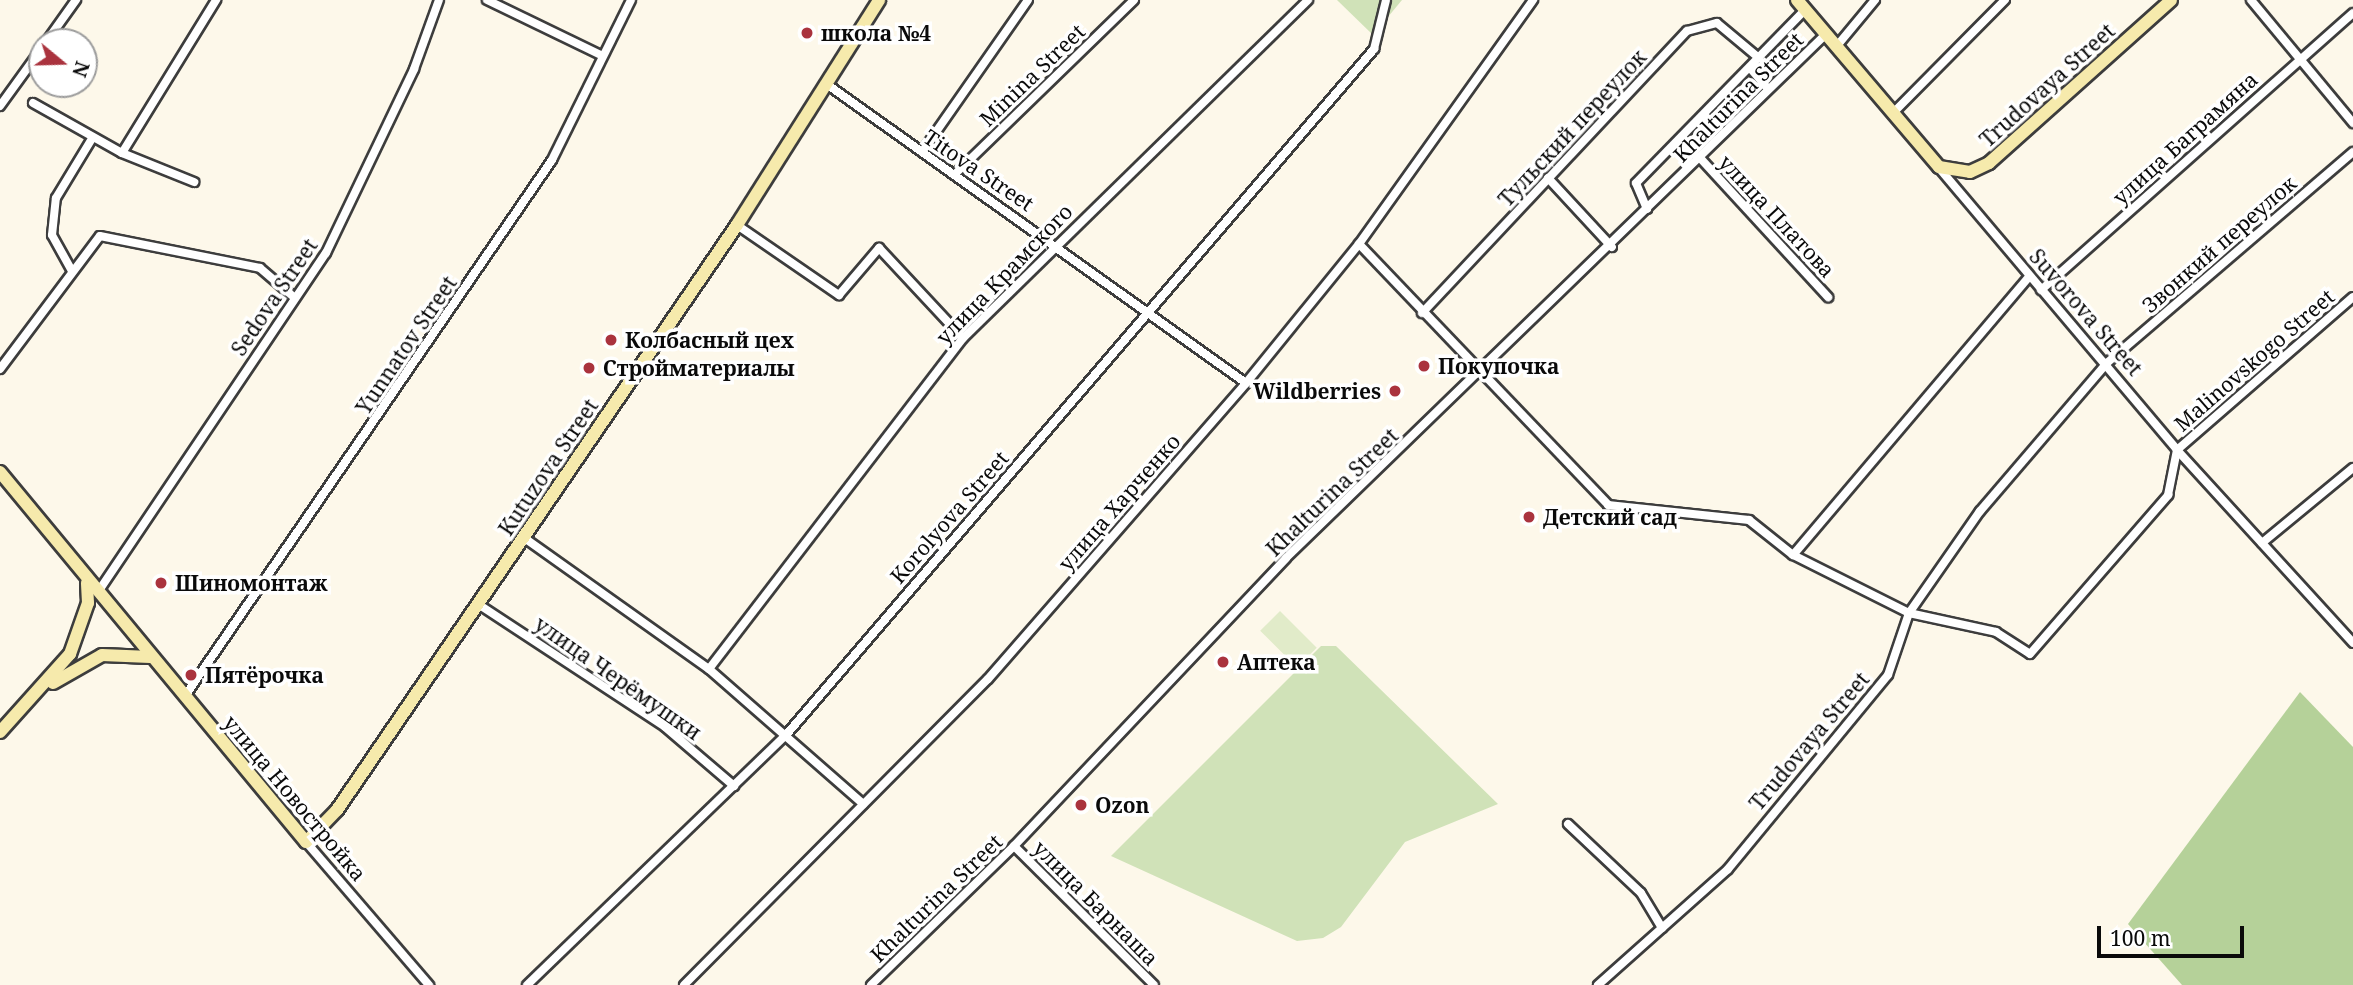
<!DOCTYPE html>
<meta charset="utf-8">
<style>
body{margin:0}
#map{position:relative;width:2353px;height:985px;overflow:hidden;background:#fdf8ea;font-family:"Noto Serif",serif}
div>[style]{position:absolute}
.green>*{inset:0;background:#d0e2b8}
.forest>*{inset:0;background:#b5d199}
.pitch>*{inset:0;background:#e1ebc9;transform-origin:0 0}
.roads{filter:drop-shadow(2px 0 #3d3d3d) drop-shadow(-2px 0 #3d3d3d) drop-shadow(0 2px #3d3d3d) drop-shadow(0 -2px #3d3d3d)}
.street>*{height:8px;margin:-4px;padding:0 4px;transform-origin:4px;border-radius:4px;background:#fff}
.secondary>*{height:12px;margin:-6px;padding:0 6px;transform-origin:6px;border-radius:6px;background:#f6eaac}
.dots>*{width:19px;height:19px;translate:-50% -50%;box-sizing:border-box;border:4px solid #fff;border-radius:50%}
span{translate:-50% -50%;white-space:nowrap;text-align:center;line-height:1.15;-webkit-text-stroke:7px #fff;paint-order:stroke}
.poi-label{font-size:21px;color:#0a0a0a;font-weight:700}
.left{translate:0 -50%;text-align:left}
.right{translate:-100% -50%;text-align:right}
.street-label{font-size:21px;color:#0a0a0a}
.north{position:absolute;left:28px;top:28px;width:70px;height:70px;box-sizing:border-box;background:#fff;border:2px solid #9d9d9d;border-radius:50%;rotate:109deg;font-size:19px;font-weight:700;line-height:28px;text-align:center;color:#0a0a0a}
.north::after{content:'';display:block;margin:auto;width:24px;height:32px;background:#aa333e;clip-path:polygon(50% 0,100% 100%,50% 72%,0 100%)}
.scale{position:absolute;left:2097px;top:926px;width:147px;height:32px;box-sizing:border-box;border:4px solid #0a0a0a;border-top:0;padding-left:9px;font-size:21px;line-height:24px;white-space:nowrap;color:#0a0a0a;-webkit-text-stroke:5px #fff;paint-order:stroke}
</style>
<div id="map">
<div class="green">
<i style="clip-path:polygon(1337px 0,1402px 0,1373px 35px)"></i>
<i style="clip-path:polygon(1321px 646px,1336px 646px,1498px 804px,1405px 842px,1341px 927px,1323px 938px,1297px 941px,1111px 856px)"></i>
</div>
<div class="forest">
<i style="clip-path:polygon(2300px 692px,2353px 747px,2353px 985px,2182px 985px,2128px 924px)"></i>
</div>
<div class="pitch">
<i style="left:1280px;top:611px;width:52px;height:28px;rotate:45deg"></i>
</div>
<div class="roads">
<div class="street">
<i style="left:487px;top:0;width:127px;rotate:25.8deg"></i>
<i style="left:2251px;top:0;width:160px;rotate:50.3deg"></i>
<i style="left:46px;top:42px;width:52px;rotate:-54.5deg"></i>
<i style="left:1836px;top:47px;width:61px;rotate:-50.3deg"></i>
<i style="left:1750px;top:68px;width:28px;rotate:49deg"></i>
<i style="left:828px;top:85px;width:513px;rotate:35.49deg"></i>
<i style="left:33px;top:103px;width:102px;rotate:29.3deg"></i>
<i style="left:122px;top:153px;width:78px;rotate:21.9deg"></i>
<i style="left:0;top:106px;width:72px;rotate:-54.1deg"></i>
<i style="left:1893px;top:113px;width:159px;rotate:-45.3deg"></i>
<i style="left:922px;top:152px;width:185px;rotate:-55.1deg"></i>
<i style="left:2353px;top:152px;width:324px;rotate:139.4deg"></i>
<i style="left:2107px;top:363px;width:195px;rotate:130.6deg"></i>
<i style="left:1980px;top:511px;width:124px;rotate:124.8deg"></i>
<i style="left:1909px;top:613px;width:89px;rotate:12.3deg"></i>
<i style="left:1996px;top:632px;width:40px;rotate:32.9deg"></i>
<i style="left:2030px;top:654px;width:211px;rotate:-49deg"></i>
<i style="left:2168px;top:495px;width:46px;rotate:-78.7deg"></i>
<i style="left:2177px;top:450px;width:233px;rotate:-41deg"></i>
<i style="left:122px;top:153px;width:180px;rotate:-58.4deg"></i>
<i style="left:1701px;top:159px;width:188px;rotate:47.4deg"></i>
<i style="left:1939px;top:168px;width:369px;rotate:49.8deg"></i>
<i style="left:2177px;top:450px;width:261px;rotate:47.6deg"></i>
<i style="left:954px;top:175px;width:251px;rotate:-44.2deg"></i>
<i style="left:1548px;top:178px;width:94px;rotate:47.2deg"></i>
<i style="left:1647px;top:209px;width:28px;rotate:-113deg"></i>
<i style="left:1636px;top:183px;width:242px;rotate:-45.7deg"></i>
<i style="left:737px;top:225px;width:124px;rotate:34.5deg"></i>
<i style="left:839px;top:295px;width:62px;rotate:-49.6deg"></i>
<i style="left:879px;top:248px;width:123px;rotate:47deg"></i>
<i style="left:1359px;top:244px;width:361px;rotate:46.3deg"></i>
<i style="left:1608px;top:505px;width:142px;rotate:6.1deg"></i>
<i style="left:1749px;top:520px;width:56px;rotate:38.5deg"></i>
<i style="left:72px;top:271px;width:41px;rotate:-119.1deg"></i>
<i style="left:52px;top:235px;width:37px;rotate:-84deg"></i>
<i style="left:56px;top:198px;width:71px;rotate:-58.8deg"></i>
<i style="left:2041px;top:290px;width:417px;rotate:-41.6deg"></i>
<i style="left:1422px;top:313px;width:387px;rotate:-46.8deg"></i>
<i style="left:1687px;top:31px;width:31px;rotate:-15deg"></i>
<i style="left:1717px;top:23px;width:55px;rotate:39.8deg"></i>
<i style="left:0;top:369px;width:166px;rotate:-53.1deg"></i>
<i style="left:100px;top:236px;width:163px;rotate:11.3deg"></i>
<i style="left:260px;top:268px;width:46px;rotate:40.6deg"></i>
<i style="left:523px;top:537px;width:228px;rotate:35.4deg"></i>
<i style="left:709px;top:669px;width:205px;rotate:41.2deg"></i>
<i style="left:2262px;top:543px;width:118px;rotate:-39.5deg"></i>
<i style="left:98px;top:592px;width:409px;rotate:-56.1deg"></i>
<i style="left:326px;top:253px;width:204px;rotate:-64.4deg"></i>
<i style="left:414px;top:69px;width:73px;rotate:-70.1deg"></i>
<i style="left:478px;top:604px;width:224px;rotate:33.3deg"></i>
<i style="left:665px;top:727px;width:91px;rotate:40.5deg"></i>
<i style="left:709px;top:669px;width:417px;rotate:-52.5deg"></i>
<i style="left:963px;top:338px;width:483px;rotate:-44.4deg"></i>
<i style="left:185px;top:696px;width:650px;rotate:-55.6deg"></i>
<i style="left:552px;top:160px;width:178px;rotate:-63.7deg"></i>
<i style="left:1568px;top:824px;width:100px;rotate:43.4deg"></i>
<i style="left:1641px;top:893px;width:41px;rotate:59deg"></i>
<i style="left:306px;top:842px;width:189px;rotate:49.3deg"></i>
<i style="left:1014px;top:846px;width:197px;rotate:44.8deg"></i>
<i style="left:527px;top:985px;width:360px;rotate:-44deg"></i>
<i style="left:786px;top:735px;width:904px;rotate:-49.4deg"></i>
<i style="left:1374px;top:49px;width:50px;rotate:-76.2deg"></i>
<i style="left:684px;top:985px;width:431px;rotate:-45.2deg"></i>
<i style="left:988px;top:679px;width:393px;rotate:-48.9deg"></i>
<i style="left:1246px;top:383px;width:179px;rotate:-50.9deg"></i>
<i style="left:1359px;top:244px;width:300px;rotate:-54.5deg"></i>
<i style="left:871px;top:985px;width:199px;rotate:-44.2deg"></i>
<i style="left:1014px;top:846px;width:396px;rotate:-46.6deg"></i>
<i style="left:1286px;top:558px;width:752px;rotate:-44.14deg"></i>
<i style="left:1598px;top:985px;width:174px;rotate:-41.7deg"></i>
<i style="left:1728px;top:869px;width:251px;rotate:-50.5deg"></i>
<i style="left:1888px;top:675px;width:65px;rotate:-71.3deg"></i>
<i style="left:1909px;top:613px;width:130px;rotate:-153.4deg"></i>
<i style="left:1793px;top:555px;width:365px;rotate:-49.7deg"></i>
</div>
<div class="secondary">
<i style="left:1797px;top:0;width:219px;rotate:49.6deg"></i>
<i style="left:1939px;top:167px;width:31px;rotate:9deg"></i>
<i style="left:1970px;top:172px;width:21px;rotate:-25deg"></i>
<i style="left:1989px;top:163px;width:244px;rotate:-41.8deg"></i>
<i style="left:0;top:472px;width:480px;rotate:50.4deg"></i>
<i style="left:306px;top:842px;width:45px;rotate:-45.9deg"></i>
<i style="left:337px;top:810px;width:709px;rotate:-55.64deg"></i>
<i style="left:737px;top:225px;width:266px;rotate:-57.7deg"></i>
<i style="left:53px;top:683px;width:56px;rotate:-29.7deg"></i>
<i style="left:102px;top:655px;width:48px;rotate:2.4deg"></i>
<i style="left:0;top:732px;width:105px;rotate:-48.1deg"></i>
<i style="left:70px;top:654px;width:54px;rotate:-70.6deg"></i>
<i style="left:88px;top:603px;width:20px;rotate:-93deg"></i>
</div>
</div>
<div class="dots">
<i style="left:807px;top:33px;background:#aa333e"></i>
<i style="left:611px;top:340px;background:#aa333e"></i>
<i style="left:1424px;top:366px;background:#aa333e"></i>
<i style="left:589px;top:368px;background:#aa333e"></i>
<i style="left:1395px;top:391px;background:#aa333e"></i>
<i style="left:1529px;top:517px;background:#aa333e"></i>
<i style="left:161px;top:583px;background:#aa333e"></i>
<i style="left:1223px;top:662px;background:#aa333e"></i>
<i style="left:191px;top:675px;background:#aa333e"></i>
<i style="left:1081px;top:805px;background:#aa333e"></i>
</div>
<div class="poi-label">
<span class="left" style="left:821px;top:33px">школа №4</span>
<span class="left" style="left:625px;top:340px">Колбасный цех</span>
<span class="left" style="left:1438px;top:366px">Покупочка</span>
<span class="left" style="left:603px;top:368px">Стройматериалы</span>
<span class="right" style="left:1381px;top:391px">Wildberries</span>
<span class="left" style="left:1543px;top:517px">Детский сад</span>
<span class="left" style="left:175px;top:583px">Шиномонтаж</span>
<span class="left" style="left:1237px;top:662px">Аптека</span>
<span class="left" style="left:205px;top:675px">Пятёрочка</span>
<span class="left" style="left:1095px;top:805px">Ozon</span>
</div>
<div class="street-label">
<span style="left:1032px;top:75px;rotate:-44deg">Minina Street</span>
<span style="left:2047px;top:85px;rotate:-42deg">Trudovaya Street</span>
<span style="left:1738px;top:97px;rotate:-45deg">Khalturina Street</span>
<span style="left:1572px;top:128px;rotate:-47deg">Тульский переулок</span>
<span style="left:2185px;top:138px;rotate:-42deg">улица Баграмяна</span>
<span style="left:979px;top:170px;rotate:34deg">Titova Street</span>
<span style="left:1777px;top:216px;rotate:47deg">улица Платова</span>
<span style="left:2219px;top:244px;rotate:-41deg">Звонкий переулок</span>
<span style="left:1004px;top:274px;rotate:-46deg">улица Крамского</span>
<span style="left:274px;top:297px;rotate:-56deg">Sedova Street</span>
<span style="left:2086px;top:312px;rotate:49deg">Suvorova Street</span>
<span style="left:406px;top:345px;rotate:-56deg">Yunnatov Street</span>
<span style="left:2254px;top:360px;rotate:-41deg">Malinovskogo Street</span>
<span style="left:548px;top:467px;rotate:-56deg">Kutuzova Street</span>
<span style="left:1332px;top:492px;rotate:-44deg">Khalturina Street</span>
<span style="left:1119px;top:502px;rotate:-49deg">улица Харченко</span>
<span style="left:949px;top:517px;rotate:-49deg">Korolyova Street</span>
<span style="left:618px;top:678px;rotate:35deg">улица Черёмушки</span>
<span style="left:1809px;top:741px;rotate:-50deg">Trudovaya Street</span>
<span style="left:295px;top:798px;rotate:50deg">улица Новостройка</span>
<span style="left:936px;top:898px;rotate:-44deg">Khalturina Street</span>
<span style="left:1096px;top:903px;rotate:45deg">улица Барнаша</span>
</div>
<div class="north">N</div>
<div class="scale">100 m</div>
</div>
